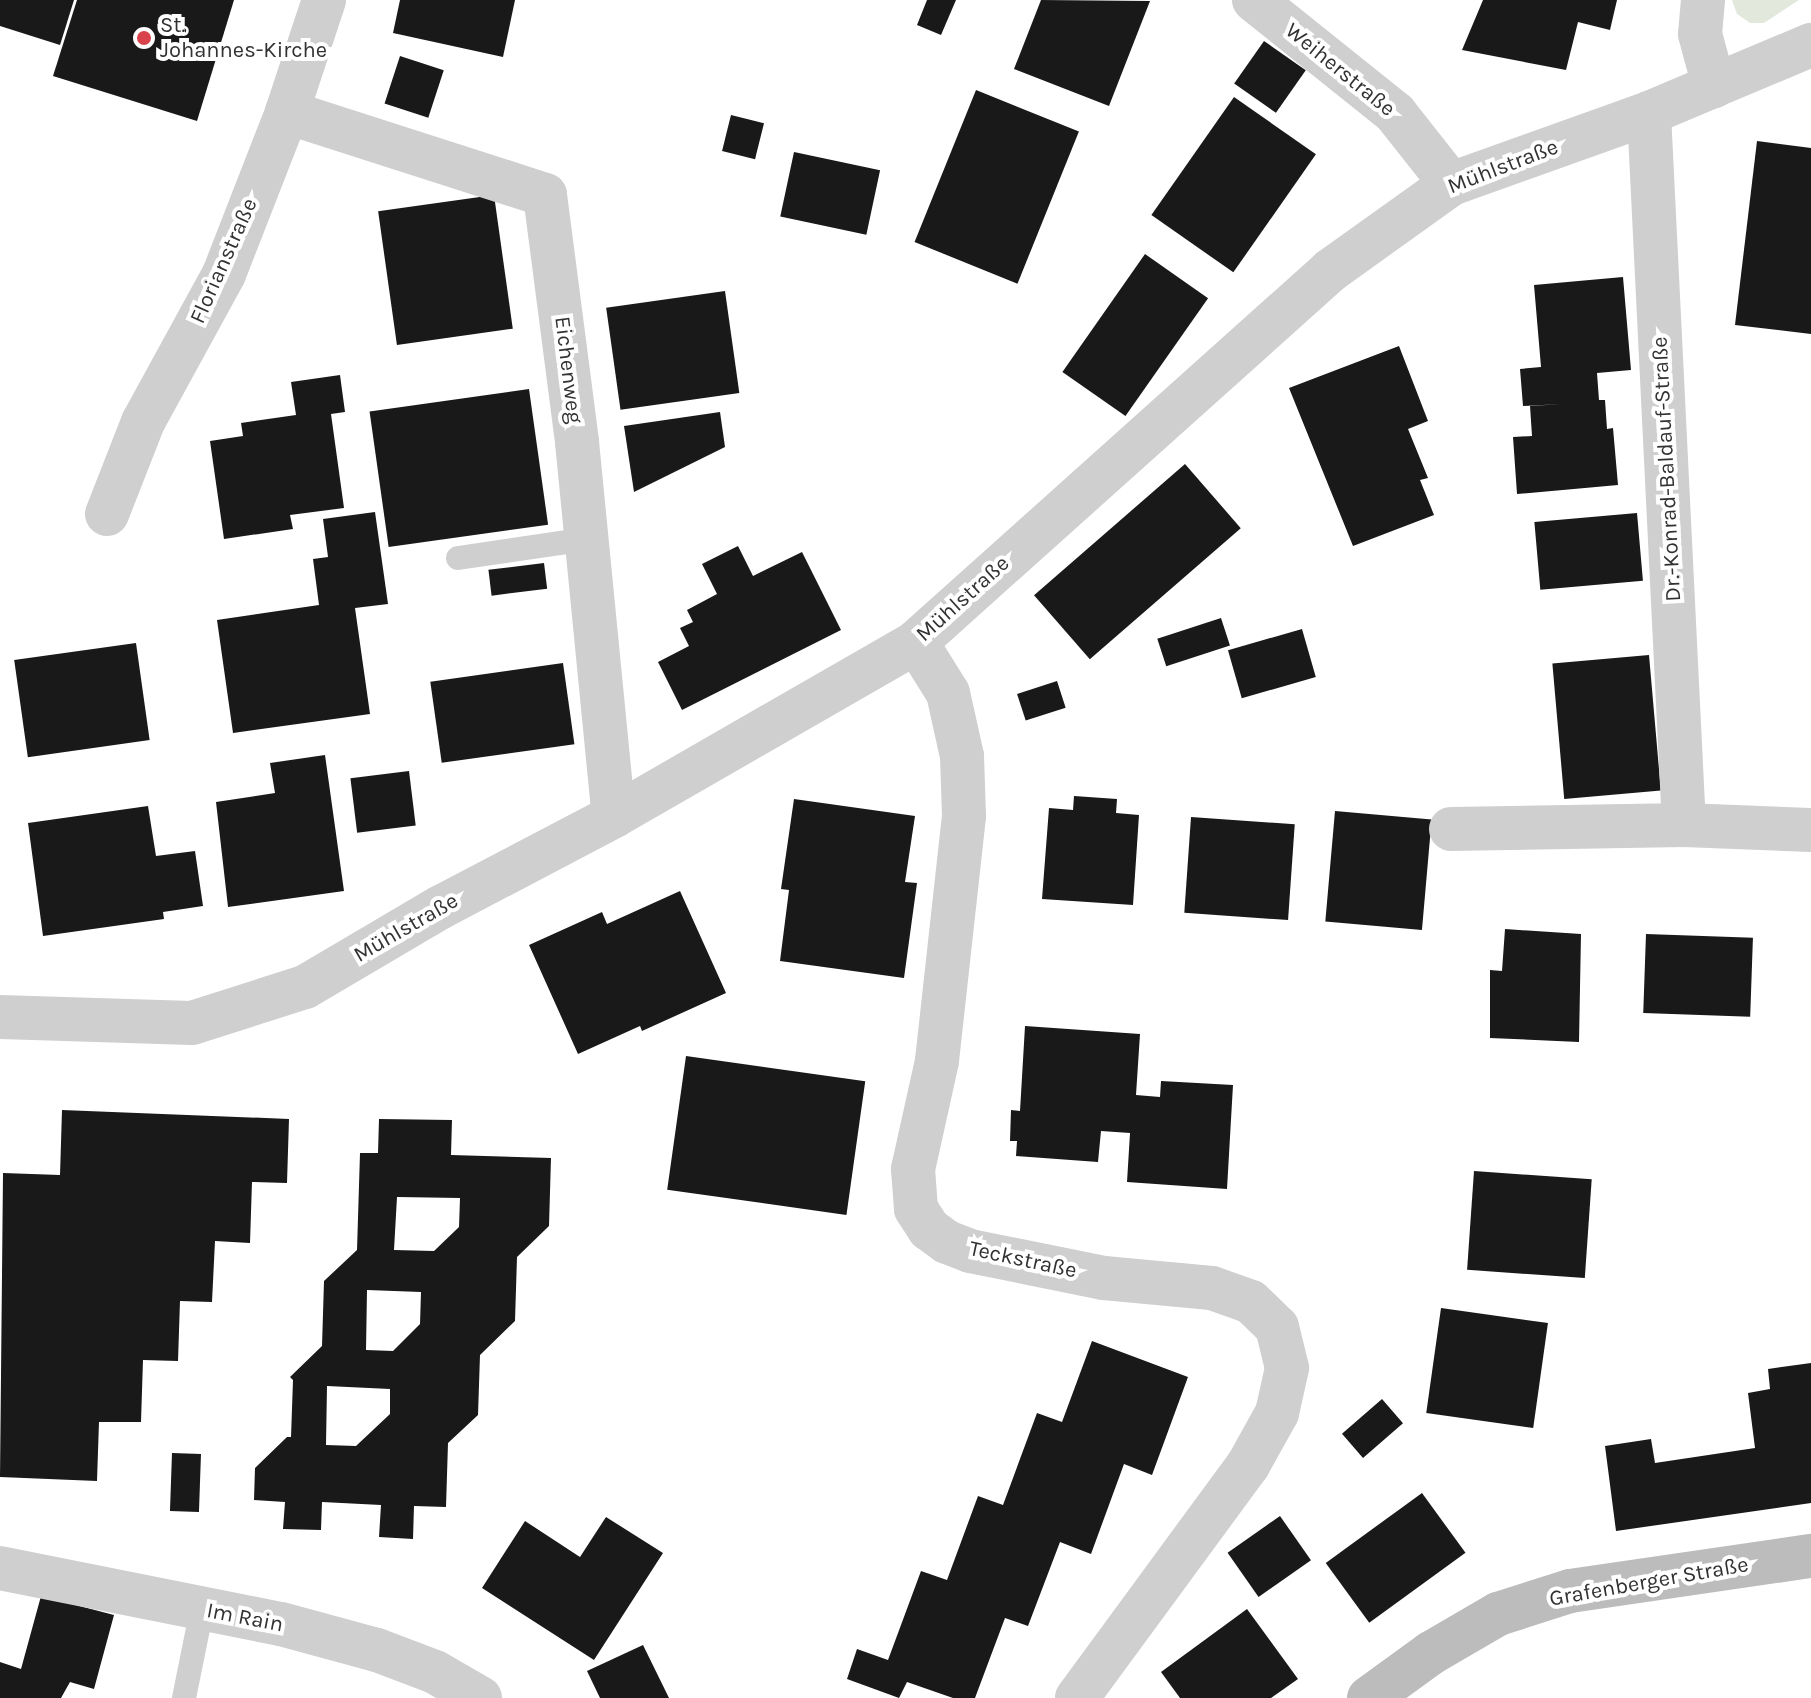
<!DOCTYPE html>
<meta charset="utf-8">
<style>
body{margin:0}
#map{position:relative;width:1811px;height:1698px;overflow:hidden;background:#fff;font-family:Karla,sans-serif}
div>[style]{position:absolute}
.green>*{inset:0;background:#e2e8dc}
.building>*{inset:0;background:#191919;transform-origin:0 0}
.lane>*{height:24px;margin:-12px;padding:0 12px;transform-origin:12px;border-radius:12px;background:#cfcfcf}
.street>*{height:44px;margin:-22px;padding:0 22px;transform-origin:22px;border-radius:22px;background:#cfcfcf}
.secondary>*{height:44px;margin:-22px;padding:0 22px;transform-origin:22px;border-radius:22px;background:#bcbcbc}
.dots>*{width:22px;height:22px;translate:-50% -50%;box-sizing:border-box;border:4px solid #fff;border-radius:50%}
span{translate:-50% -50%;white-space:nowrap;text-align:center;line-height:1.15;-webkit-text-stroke:8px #fff;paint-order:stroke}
.poi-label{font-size:22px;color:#323232}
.left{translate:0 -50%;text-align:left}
.street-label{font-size:22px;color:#323232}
</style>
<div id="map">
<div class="green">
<i style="clip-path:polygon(1732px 0,1799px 0,1764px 23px,1750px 23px,1737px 14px)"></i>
</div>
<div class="building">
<i style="clip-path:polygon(0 0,74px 0,60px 45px,0 26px)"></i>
<i style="clip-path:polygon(77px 0,234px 0,197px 121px,53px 76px)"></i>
<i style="clip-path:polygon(400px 0,515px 0,503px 57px,393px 33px)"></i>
<i style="clip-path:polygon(927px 0,956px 0,941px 35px,917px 25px)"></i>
<i style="clip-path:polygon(1041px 0,1150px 1px,1109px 106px,1014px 69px)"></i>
<i style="clip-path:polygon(1483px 0,1617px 0,1610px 30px,1578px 22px,1566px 70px,1462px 50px)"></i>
<i style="left:1264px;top:41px;width:51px;height:52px;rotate:35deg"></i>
<i style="left:400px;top:56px;width:46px;height:50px;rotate:18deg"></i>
<i style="left:976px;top:90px;width:111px;height:164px;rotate:22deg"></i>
<i style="left:1234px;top:97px;width:100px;height:144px;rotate:35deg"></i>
<i style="left:731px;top:115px;width:34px;height:37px;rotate:14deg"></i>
<i style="clip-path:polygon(1757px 141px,1811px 148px,1811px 334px,1735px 325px)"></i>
<i style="left:794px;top:152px;width:88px;height:66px;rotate:12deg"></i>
<i style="left:494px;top:195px;width:135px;height:117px;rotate:82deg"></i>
<i style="left:1145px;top:254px;width:77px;height:144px;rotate:35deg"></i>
<i style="clip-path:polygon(1623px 277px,1631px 370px,1597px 373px,1599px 400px,1605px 400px,1607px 429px,1613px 428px,1618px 485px,1517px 494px,1513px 437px,1532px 436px,1530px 406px,1562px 404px,1523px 406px,1520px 369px,1541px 367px,1534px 285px)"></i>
<i style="left:725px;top:291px;width:103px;height:120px;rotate:82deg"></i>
<i style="clip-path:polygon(1399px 346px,1428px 421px,1408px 429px,1428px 478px,1420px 480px,1434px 515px,1353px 546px,1289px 388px)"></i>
<i style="clip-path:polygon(340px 375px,345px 412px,331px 414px,344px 508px,290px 515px,293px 529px,224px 539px,210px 441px,243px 436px,241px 423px,296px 415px,291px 382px)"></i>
<i style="left:529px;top:389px;width:137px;height:161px;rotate:82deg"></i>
<i style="clip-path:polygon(720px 412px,725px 447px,634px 492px,624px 426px)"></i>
<i style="left:1185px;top:464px;width:85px;height:200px;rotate:49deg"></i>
<i style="clip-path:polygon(375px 512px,388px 604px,355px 608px,370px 714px,233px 733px,217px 620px,319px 605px,313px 559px,328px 557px,323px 519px)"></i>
<i style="left:1637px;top:513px;width:68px;height:103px;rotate:85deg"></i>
<i style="clip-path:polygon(738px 546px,753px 576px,802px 552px,841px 630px,682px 710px,658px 662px,689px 646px,680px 628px,693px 622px,687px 610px,717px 594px,702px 564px)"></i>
<i style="left:544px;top:563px;width:26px;height:56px;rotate:83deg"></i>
<i style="left:1221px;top:618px;width:29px;height:67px;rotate:72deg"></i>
<i style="left:1302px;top:629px;width:50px;height:77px;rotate:74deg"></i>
<i style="left:136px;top:643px;width:98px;height:123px;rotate:82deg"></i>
<i style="left:1649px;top:655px;width:136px;height:97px;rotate:85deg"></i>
<i style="left:563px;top:663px;width:82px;height:134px;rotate:82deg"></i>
<i style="left:1057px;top:681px;width:28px;height:42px;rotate:72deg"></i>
<i style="clip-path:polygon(325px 755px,344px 891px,228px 907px,216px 802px,275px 793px,270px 763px)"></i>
<i style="left:409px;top:771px;width:55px;height:59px;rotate:83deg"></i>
<i style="clip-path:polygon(1074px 796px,1117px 799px,1116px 813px,1139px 815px,1133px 905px,1042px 899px,1049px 808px,1073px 810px)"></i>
<i style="clip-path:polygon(794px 799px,915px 816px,905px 882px,917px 883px,904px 978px,780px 961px,789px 890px,781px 889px)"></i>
<i style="clip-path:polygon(148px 806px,156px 856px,195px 851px,203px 906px,163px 912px,164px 919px,43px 936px,28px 823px)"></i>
<i style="left:1335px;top:811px;width:97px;height:111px;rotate:5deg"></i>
<i style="left:1191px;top:817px;width:104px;height:96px;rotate:4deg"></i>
<i style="clip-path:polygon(680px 891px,726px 993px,642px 1031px,640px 1026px,578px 1054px,529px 945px,602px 912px,607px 924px)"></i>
<i style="clip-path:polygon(1505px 929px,1581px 934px,1579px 1042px,1490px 1038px,1490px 970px,1502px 971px)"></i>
<i style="left:1646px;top:934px;width:107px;height:79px;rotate:2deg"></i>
<i style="clip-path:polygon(1025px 1026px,1140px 1034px,1136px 1095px,1160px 1097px,1161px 1081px,1233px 1085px,1227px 1189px,1127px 1182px,1130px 1133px,1101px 1131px,1098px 1162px,1016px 1156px,1017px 1141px,1010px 1141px,1011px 1110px,1020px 1111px)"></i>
<i style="left:686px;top:1056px;width:181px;height:135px;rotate:8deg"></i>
<i style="clip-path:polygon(62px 1110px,289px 1119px,287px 1183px,252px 1182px,250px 1243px,215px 1241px,212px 1302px,180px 1301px,178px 1361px,143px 1360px,141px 1422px,99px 1422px,97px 1481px,0 1477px,3px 1173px,60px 1175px)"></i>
<i style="clip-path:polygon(evenodd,379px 1119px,452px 1120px,451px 1155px,551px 1158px,549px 1226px,517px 1257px,515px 1321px,480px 1355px,478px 1415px,448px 1443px,446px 1507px,414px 1506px,413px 1539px,379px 1537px,381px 1505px,322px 1502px,321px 1530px,283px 1529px,285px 1502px,254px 1500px,255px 1468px,287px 1437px,291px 1437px,293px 1380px,290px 1377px,322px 1346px,324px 1281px,357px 1250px,360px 1153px,378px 1153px,379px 1119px,397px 1197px,460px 1198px,459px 1227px,434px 1251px,394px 1250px,397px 1197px,379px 1119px,367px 1290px,421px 1292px,420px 1324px,393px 1351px,366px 1350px,367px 1290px,379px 1119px,327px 1386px,390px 1389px,390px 1414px,356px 1446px,326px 1445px,327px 1386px)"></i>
<i style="left:1474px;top:1171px;width:118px;height:99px;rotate:4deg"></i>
<i style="left:1441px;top:1308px;width:108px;height:106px;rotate:8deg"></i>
<i style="clip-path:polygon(1092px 1341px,1188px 1377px,1152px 1475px,1124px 1464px,1091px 1554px,1060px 1542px,1028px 1626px,1005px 1618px,975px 1698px,953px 1698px,907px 1682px,899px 1698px,847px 1679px,857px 1649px,888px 1660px,921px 1571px,947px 1580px,978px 1496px,1003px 1505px,1037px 1413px,1062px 1422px)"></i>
<i style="clip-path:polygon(1811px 1363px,1811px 1503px,1616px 1531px,1605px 1446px,1651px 1439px,1655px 1463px,1755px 1448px,1748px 1393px,1770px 1389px,1768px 1369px)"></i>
<i style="left:1382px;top:1399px;width:32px;height:53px;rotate:49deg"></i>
<i style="left:172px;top:1453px;width:29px;height:58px;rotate:2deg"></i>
<i style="left:1422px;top:1493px;width:74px;height:119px;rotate:54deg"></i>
<i style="left:1280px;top:1516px;width:54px;height:64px;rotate:55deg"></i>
<i style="clip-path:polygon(606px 1517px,663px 1553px,594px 1660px,482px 1588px,525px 1521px,580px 1557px)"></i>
<i style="clip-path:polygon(41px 1596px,114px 1615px,94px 1689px,70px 1682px,61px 1698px,0 1698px,0 1662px,21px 1669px)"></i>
<i style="clip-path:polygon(1247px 1609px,1298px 1679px,1271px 1698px,1180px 1698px,1161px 1672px)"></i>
<i style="clip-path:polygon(643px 1645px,669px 1698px,600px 1698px,587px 1671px)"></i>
</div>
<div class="lane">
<i style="left:458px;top:558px;width:130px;rotate:-8.4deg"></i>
<i style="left:184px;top:1698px;width:91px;rotate:-78.6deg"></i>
</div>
<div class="street">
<i style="left:1254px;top:0;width:181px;rotate:38.7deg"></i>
<i style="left:1395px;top:113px;width:90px;rotate:51.7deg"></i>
<i style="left:1703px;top:0;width:34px;rotate:95deg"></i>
<i style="left:1700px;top:34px;width:54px;rotate:74.9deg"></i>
<i style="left:287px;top:112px;width:271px;rotate:17.8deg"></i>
<i style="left:545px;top:195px;width:249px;rotate:82.6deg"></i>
<i style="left:577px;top:442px;width:376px;rotate:84.4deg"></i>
<i style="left:1649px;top:113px;width:713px;rotate:87.19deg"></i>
<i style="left:107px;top:514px;width:99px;rotate:-68.6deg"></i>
<i style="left:143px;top:422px;width:169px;rotate:-61.3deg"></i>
<i style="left:224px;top:274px;width:174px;rotate:-68.7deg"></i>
<i style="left:287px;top:112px;width:118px;rotate:-71.7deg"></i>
<i style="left:916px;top:642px;width:60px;rotate:57.9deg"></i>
<i style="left:948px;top:693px;width:65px;rotate:77.5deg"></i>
<i style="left:962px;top:756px;width:60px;rotate:88.1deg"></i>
<i style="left:964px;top:816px;width:246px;rotate:96.3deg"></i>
<i style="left:937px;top:1061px;width:111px;rotate:102.5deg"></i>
<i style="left:913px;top:1169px;width:40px;rotate:85.7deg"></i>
<i style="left:916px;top:1209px;width:24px;rotate:57deg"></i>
<i style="left:929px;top:1229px;width:22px;rotate:36deg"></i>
<i style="left:947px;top:1242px;width:25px;rotate:21deg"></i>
<i style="left:970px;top:1251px;width:137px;rotate:11.4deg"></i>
<i style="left:1104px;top:1278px;width:108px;rotate:5.3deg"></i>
<i style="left:1212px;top:1288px;width:41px;rotate:19.7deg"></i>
<i style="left:1251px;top:1302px;width:36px;rotate:44deg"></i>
<i style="left:1277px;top:1327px;width:42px;rotate:76.3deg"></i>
<i style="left:1287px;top:1368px;width:46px;rotate:102.5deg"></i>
<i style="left:1277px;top:1413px;width:60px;rotate:119.1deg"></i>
<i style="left:1248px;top:1465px;width:289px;rotate:126.3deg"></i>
<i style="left:1451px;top:829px;width:233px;rotate:-1deg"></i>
<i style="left:1684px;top:825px;width:127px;rotate:2.3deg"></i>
<i style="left:0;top:1017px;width:192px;rotate:1.8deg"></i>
<i style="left:192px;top:1023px;width:119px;rotate:-17.7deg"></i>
<i style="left:305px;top:987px;width:158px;rotate:-30.5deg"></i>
<i style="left:441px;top:907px;width:195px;rotate:-27.7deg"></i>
<i style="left:614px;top:816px;width:349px;rotate:-29.9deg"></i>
<i style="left:916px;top:642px;width:557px;rotate:-41.87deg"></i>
<i style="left:1331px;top:270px;width:148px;rotate:-35.6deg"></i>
<i style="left:1451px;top:184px;width:210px;rotate:-19.7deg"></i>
<i style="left:1649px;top:113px;width:176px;rotate:-22.8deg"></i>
<i style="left:0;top:1568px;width:287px;rotate:11.3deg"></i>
<i style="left:281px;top:1624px;width:99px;rotate:15.2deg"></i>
<i style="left:377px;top:1650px;width:62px;rotate:20.8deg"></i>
<i style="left:435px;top:1672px;width:52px;rotate:30deg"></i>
</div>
<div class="secondary">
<i style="left:1369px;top:1698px;width:77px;rotate:-36deg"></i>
<i style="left:1431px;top:1653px;width:78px;rotate:-30.2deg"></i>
<i style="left:1498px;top:1614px;width:76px;rotate:-17.7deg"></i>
<i style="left:1570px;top:1591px;width:244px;rotate:-8.3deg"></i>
</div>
<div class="dots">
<i style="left:144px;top:38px;background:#d9444c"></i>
</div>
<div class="poi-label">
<span class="left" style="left:160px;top:38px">St.<br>Johannes-Kirche</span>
</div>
<div class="street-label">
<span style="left:1340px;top:70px;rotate:39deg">Weiherstraße</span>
<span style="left:1503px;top:167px;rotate:-21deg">Mühlstraße</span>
<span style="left:224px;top:261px;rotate:-66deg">Florianstraße</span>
<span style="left:568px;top:370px;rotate:83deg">Eichenweg</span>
<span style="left:1667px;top:469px;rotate:-93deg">Dr.-Konrad-Baldauf-Straße</span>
<span style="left:963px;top:599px;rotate:-42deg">Mühlstraße</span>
<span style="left:406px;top:928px;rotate:-30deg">Mühlstraße</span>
<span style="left:1023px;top:1260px;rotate:12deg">Teckstraße</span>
<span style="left:1649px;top:1582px;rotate:-10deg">Grafenberger Straße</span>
<span style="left:245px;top:1618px;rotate:11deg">Im Rain</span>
</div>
</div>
